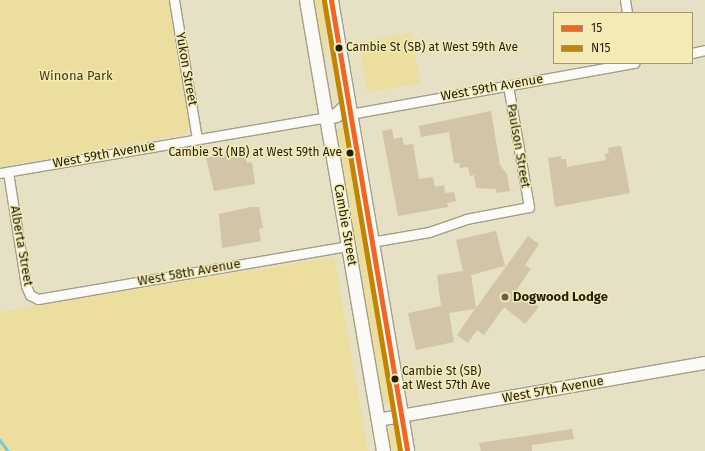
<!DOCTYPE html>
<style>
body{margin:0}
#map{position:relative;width:705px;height:451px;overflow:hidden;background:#e6e0c4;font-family:"Fira Sans",sans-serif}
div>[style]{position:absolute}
.green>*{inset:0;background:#ebde9f;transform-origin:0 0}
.stream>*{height:2.5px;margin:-1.25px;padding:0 1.25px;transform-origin:1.25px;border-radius:1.25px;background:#70cad8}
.building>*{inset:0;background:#d1c4a7}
.roads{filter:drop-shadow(1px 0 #a29e89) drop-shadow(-1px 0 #a29e89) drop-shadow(0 1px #a29e89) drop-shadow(0 -1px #a29e89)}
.minor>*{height:9px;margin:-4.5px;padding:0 4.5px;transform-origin:4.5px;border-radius:4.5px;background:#fbfaf6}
.tertiary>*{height:12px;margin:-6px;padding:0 6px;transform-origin:6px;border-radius:6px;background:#fbfaf6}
.secondary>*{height:13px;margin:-6.5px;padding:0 6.5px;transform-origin:6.5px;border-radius:6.5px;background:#fbfaf6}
.bus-1>*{height:5px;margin:-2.5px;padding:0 2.5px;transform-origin:2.5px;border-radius:2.5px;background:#f26522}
.bus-2>*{height:5px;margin:-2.5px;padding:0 2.5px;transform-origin:2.5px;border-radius:2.5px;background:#c28402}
.dots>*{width:11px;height:11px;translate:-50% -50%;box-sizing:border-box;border:2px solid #f4eab6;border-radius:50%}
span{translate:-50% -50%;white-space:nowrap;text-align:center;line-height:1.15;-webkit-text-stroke:3px #f4eab6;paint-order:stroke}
.bus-label{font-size:12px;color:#221e0a}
.left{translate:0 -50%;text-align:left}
.right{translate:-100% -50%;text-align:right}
.street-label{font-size:13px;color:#221e0a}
.park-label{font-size:13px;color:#443c12}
.poi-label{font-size:13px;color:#221e0a;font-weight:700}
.legend{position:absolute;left:553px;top:12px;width:140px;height:52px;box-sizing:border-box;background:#f4eab6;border:1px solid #a09871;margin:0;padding:5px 7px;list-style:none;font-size:12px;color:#221e0a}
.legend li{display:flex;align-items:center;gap:8px;height:20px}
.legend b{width:20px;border:1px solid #a09871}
</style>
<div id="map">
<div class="green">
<i style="clip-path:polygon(0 0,168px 0,190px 129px,186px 134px,0 167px)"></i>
<i style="left:313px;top:0;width:13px;height:105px"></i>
<i style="left:411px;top:33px;width:51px;height:53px;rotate:80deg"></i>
<i style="clip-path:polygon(346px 127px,394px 403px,389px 404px,384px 403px,366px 320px,334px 129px)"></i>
<i style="clip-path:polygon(334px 257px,368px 451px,0 451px,0 312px)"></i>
<i style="clip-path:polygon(398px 429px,402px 451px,388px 451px,387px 431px)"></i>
</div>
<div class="stream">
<i style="left:0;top:440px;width:14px;rotate:54deg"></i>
</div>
<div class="building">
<i style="clip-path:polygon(491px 111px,500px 165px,507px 174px,510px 191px,497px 193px,496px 189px,476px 188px,474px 175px,470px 176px,468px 167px,460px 168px,459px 163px,454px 163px,449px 132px,421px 137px,419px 126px)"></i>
<i style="clip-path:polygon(392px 129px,394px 139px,402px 137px,404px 145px,413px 144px,419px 179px,433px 177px,435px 187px,444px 185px,445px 193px,454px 192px,456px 201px,447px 203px,448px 207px,398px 216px,382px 131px)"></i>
<i style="clip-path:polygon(621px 146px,630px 193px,555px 207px,548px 158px,561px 156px,561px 159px,566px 159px,567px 167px,606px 160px,605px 154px,609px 153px,608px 148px)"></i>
<i style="clip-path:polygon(238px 152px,245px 152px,247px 163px,252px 162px,255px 184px,214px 191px,206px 158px)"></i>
<i style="clip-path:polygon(251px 207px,259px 207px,263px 228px,259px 229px,261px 241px,222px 248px,219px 214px)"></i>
<i style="clip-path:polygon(496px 231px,505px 266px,471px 275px,476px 308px,528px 236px,539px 244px,525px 265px,531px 269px,517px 289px,539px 307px,525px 324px,504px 307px,484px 335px,477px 330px,468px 343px,457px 335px,475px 309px,449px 313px,454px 342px,416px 350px,408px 313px,441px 306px,437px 275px,463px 271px,456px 240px)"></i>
<i style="clip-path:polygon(572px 429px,574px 439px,532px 445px,532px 451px,481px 451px,479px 443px)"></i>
</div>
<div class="roads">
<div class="minor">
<i style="left:174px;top:0;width:141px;rotate:80.6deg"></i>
<i style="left:625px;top:0;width:13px;rotate:81deg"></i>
<i style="left:692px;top:53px;width:13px;rotate:-13deg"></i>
<i style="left:350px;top:114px;width:289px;rotate:-10.2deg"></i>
<i style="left:8px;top:172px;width:115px;rotate:81deg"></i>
<i style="left:26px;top:286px;width:10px;rotate:66deg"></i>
<i style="left:30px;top:295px;width:9px;rotate:27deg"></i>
<i style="left:38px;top:299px;width:315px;rotate:-9.7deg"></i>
<i style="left:0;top:173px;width:331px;rotate:-9.7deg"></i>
<i style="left:371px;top:242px;width:59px;rotate:-9.8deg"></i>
<i style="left:429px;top:232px;width:39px;rotate:-19deg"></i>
<i style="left:466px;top:219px;width:64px;rotate:-10.8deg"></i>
<i style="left:529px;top:207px;width:123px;rotate:-99.8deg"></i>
</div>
<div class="tertiary">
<i style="left:378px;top:420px;width:332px;rotate:-9.9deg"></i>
</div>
<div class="secondary">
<i style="left:306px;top:0;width:458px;rotate:80.3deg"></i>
<i style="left:331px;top:0;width:457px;rotate:80.4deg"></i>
<i style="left:326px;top:117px;width:10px;rotate:-11deg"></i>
<i style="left:336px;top:115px;width:17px;rotate:-45deg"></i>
</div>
</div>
<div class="bus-1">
<i style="left:331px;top:0;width:457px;rotate:80.4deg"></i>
</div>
<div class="bus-2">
<i style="left:324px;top:1px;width:456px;rotate:80.4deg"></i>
</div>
<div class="dots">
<i style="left:339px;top:48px;background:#221e0a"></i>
<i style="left:350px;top:153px;background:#221e0a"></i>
<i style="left:505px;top:297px;background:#67624b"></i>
<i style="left:395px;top:379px;background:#221e0a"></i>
</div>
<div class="bus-label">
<span class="left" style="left:346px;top:48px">Cambie St (SB) at West 59th Ave</span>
<span class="right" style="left:342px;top:153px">Cambie St (NB) at West 59th Ave</span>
<span class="left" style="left:402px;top:379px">Cambie St (SB)<br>at West 57th Ave</span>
</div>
<div class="street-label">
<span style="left:186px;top:69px;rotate:80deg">Yukon Street</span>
<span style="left:492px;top:88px;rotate:-10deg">West 59th Avenue</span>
<span style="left:518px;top:146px;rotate:80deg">Paulson Street</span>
<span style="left:104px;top:155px;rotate:-10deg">West 59th Avenue</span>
<span style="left:345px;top:225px;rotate:80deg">Cambie Street</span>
<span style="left:21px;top:246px;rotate:80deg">Alberta Street</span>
<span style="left:189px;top:273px;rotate:-10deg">West 58th Avenue</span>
<span style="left:553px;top:390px;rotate:-10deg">West 57th Avenue</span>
</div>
<div class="park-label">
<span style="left:76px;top:76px">Winona Park</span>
</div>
<div class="poi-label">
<span class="left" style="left:513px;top:297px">Dogwood Lodge</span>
</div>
<ul class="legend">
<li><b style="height:5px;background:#f26522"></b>15</li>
<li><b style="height:5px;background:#c28402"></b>N15</li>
</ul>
</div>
